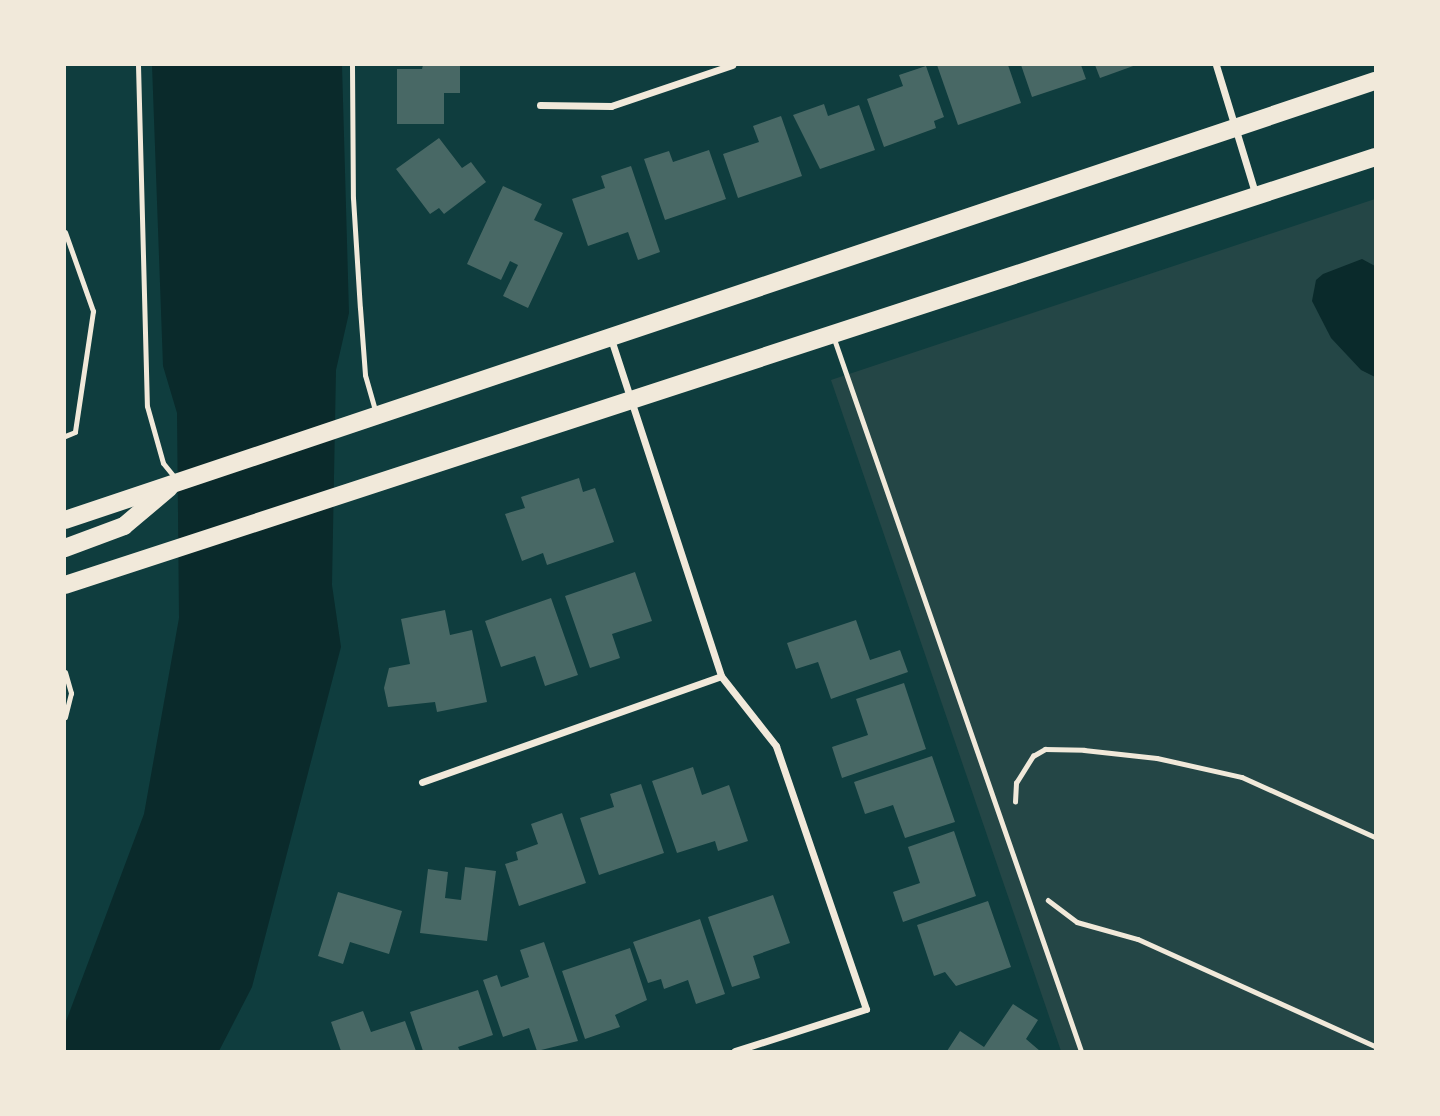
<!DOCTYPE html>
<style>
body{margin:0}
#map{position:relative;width:1440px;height:1116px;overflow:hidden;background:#0f3d3e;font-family:"IBM Plex Sans",sans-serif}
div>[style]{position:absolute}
.green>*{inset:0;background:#244646}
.water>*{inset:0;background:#0a2a2b}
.building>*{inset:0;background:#486865}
.path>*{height:4.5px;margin:-2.25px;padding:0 2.25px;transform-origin:2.25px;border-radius:2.25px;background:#f1e9da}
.service>*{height:5px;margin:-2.5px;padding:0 2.5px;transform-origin:2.5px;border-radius:2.5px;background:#f1e9da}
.minor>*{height:7px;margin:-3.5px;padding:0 3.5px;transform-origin:3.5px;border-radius:3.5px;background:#f1e9da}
.primary>*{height:18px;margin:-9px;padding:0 9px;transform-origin:9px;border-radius:9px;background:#f1e9da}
span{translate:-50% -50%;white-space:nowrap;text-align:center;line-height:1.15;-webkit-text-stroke:5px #f1e9da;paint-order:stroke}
.frame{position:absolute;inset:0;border:66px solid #f1e9da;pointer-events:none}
</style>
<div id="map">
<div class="green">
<i style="clip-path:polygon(1375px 199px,1375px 1051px,1061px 1051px,831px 380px)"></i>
</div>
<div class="water">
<i style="clip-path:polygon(152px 65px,342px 65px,349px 313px,336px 370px,332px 585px,341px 647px,252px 987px,219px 1051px,65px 1051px,65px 1024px,144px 814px,179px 618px,177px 413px,163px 366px)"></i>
<i style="clip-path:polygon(1362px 259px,1375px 266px,1375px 377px,1361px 370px,1331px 338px,1312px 301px,1316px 280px,1323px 274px)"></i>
</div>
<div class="building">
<i style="clip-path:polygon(423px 65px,460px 65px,460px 93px,444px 93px,444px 124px,397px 124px,397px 69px,422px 69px)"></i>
<i style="clip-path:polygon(937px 65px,1008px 65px,1021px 103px,958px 125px)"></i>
<i style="clip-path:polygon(1021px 65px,1081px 65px,1086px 79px,1032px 97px)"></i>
<i style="clip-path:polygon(1095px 65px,1136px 65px,1100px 78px)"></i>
<i style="clip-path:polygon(926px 66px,944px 117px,934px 121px,936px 128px,884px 147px,867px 99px,903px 86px,899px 75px)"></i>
<i style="clip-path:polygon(824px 104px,828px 116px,859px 105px,875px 150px,820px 169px,793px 115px)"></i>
<i style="clip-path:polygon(781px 116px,802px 176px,738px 198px,723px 154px,759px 142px,753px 126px)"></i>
<i style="clip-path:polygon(439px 138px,462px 168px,471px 162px,486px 182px,444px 214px,439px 208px,430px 214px,396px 169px)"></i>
<i style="clip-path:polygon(709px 150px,726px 199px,665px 220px,644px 159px,669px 151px,673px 162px)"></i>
<i style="clip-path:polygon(631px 166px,660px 252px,638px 260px,628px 232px,588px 246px,572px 199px,605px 188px,601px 176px)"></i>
<i style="clip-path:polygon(503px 186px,542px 204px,534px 220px,563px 233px,528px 308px,503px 296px,518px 265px,510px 261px,501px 280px,467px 264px)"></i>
<i style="clip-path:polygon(579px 478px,583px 492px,595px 488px,614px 542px,547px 565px,543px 553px,522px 561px,505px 514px,525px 508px,521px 497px)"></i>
<i style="clip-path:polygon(635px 572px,652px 621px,612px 634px,620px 658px,590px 668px,565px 596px)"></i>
<i style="clip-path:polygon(551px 598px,578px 675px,545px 686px,535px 656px,501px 667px,485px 621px)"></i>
<i style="clip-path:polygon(445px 610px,450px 635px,472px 630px,487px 702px,437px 712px,435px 702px,388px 707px,384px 688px,389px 668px,410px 664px,401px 619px)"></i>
<i style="clip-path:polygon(856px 620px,870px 660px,900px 650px,908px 672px,831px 699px,818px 662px,796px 669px,787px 643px)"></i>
<i style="clip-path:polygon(904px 683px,926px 749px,842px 778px,832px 747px,868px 735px,856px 699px)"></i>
<i style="clip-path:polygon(932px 756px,955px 822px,905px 838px,893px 805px,865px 814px,854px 782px)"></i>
<i style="clip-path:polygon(693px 767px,702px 795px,729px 785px,748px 841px,718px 851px,715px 841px,677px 853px,652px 781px)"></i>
<i style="clip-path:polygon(641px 784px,664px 853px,599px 875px,580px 818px,614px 807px,610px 794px)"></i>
<i style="clip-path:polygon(562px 813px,586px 883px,519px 906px,505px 864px,518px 860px,516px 852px,538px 844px,531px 824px)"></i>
<i style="clip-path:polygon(954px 831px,976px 896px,903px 922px,893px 892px,920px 883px,908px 847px)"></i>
<i style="clip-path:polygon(465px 867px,496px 871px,487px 941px,420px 933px,428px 869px,448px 872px,445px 898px,461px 900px)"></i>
<i style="clip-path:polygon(338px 892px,402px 911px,389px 954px,350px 942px,343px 964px,318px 956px)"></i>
<i style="clip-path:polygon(773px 895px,790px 943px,753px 956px,760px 978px,732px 987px,708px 917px)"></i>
<i style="clip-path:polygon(988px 901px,1011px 967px,956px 986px,945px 972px,934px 976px,917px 925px)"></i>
<i style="clip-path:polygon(700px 919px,725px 994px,696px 1004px,688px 980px,664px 989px,661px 979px,648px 983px,633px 942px)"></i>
<i style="clip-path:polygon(544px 942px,578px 1041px,537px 1051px,529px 1028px,503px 1037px,483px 980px,497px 975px,501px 987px,529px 977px,520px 950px)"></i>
<i style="clip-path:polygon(630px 948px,647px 1000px,615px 1015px,620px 1027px,585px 1039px,562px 971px)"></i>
<i style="clip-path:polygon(478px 990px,493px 1035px,458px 1047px,460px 1051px,423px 1051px,410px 1012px)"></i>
<i style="clip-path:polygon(1013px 1004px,1038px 1020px,1026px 1039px,1040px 1051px,947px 1051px,960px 1031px,984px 1047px)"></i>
<i style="clip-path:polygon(363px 1011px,371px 1032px,405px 1021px,416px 1051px,341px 1051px,331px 1022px)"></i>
</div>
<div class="path">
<i style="left:1015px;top:802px;width:19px;rotate:-87deg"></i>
<i style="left:1016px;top:783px;width:32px;rotate:-58deg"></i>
<i style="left:1033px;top:756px;width:14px;rotate:-30deg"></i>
<i style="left:1045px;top:749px;width:39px;rotate:1deg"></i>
<i style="left:1084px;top:750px;width:73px;rotate:6.3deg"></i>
<i style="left:1157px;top:758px;width:87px;rotate:12.6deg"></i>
<i style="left:1242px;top:777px;width:146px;rotate:24.3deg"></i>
<i style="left:1048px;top:900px;width:36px;rotate:37deg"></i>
<i style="left:1077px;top:922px;width:63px;rotate:15.6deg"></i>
<i style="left:1138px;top:939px;width:260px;rotate:24.3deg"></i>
</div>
<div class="service">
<i style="left:138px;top:65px;width:341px;rotate:88.5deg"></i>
<i style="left:147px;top:406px;width:59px;rotate:74.3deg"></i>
<i style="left:163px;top:463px;width:19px;rotate:51deg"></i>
<i style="left:352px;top:65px;width:133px;rotate:89.6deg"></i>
<i style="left:353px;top:198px;width:110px;rotate:86.4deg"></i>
<i style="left:360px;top:308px;width:67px;rotate:85.7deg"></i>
<i style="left:365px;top:375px;width:40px;rotate:74deg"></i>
<i style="left:65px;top:232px;width:84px;rotate:70.5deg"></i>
<i style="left:93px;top:311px;width:122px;rotate:98.5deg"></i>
<i style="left:75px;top:432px;width:11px;rotate:158deg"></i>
<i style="left:833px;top:336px;width:757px;rotate:70.87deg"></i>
<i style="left:65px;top:672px;width:22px;rotate:74deg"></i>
<i style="left:71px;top:693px;width:25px;rotate:104deg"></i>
</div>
<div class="minor">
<i style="left:1216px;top:65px;width:137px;rotate:73deg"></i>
<i style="left:540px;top:105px;width:71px;rotate:0.8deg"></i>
<i style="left:611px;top:106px;width:128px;rotate:-18.7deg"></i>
<i style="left:611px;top:339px;width:354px;rotate:71.9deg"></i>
<i style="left:721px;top:676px;width:89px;rotate:51.8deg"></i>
<i style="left:776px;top:746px;width:278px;rotate:71.1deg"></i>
<i style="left:866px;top:1009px;width:138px;rotate:162.2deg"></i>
<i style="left:422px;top:782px;width:317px;rotate:-19.5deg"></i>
</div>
<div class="primary">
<i style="left:65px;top:520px;width:1382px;rotate:-18.53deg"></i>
<i style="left:65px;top:548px;width:63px;rotate:-20.4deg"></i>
<i style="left:124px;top:526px;width:59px;rotate:-40.2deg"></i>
<i style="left:65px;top:585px;width:1378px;rotate:-18.09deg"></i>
</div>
<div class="frame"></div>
</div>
